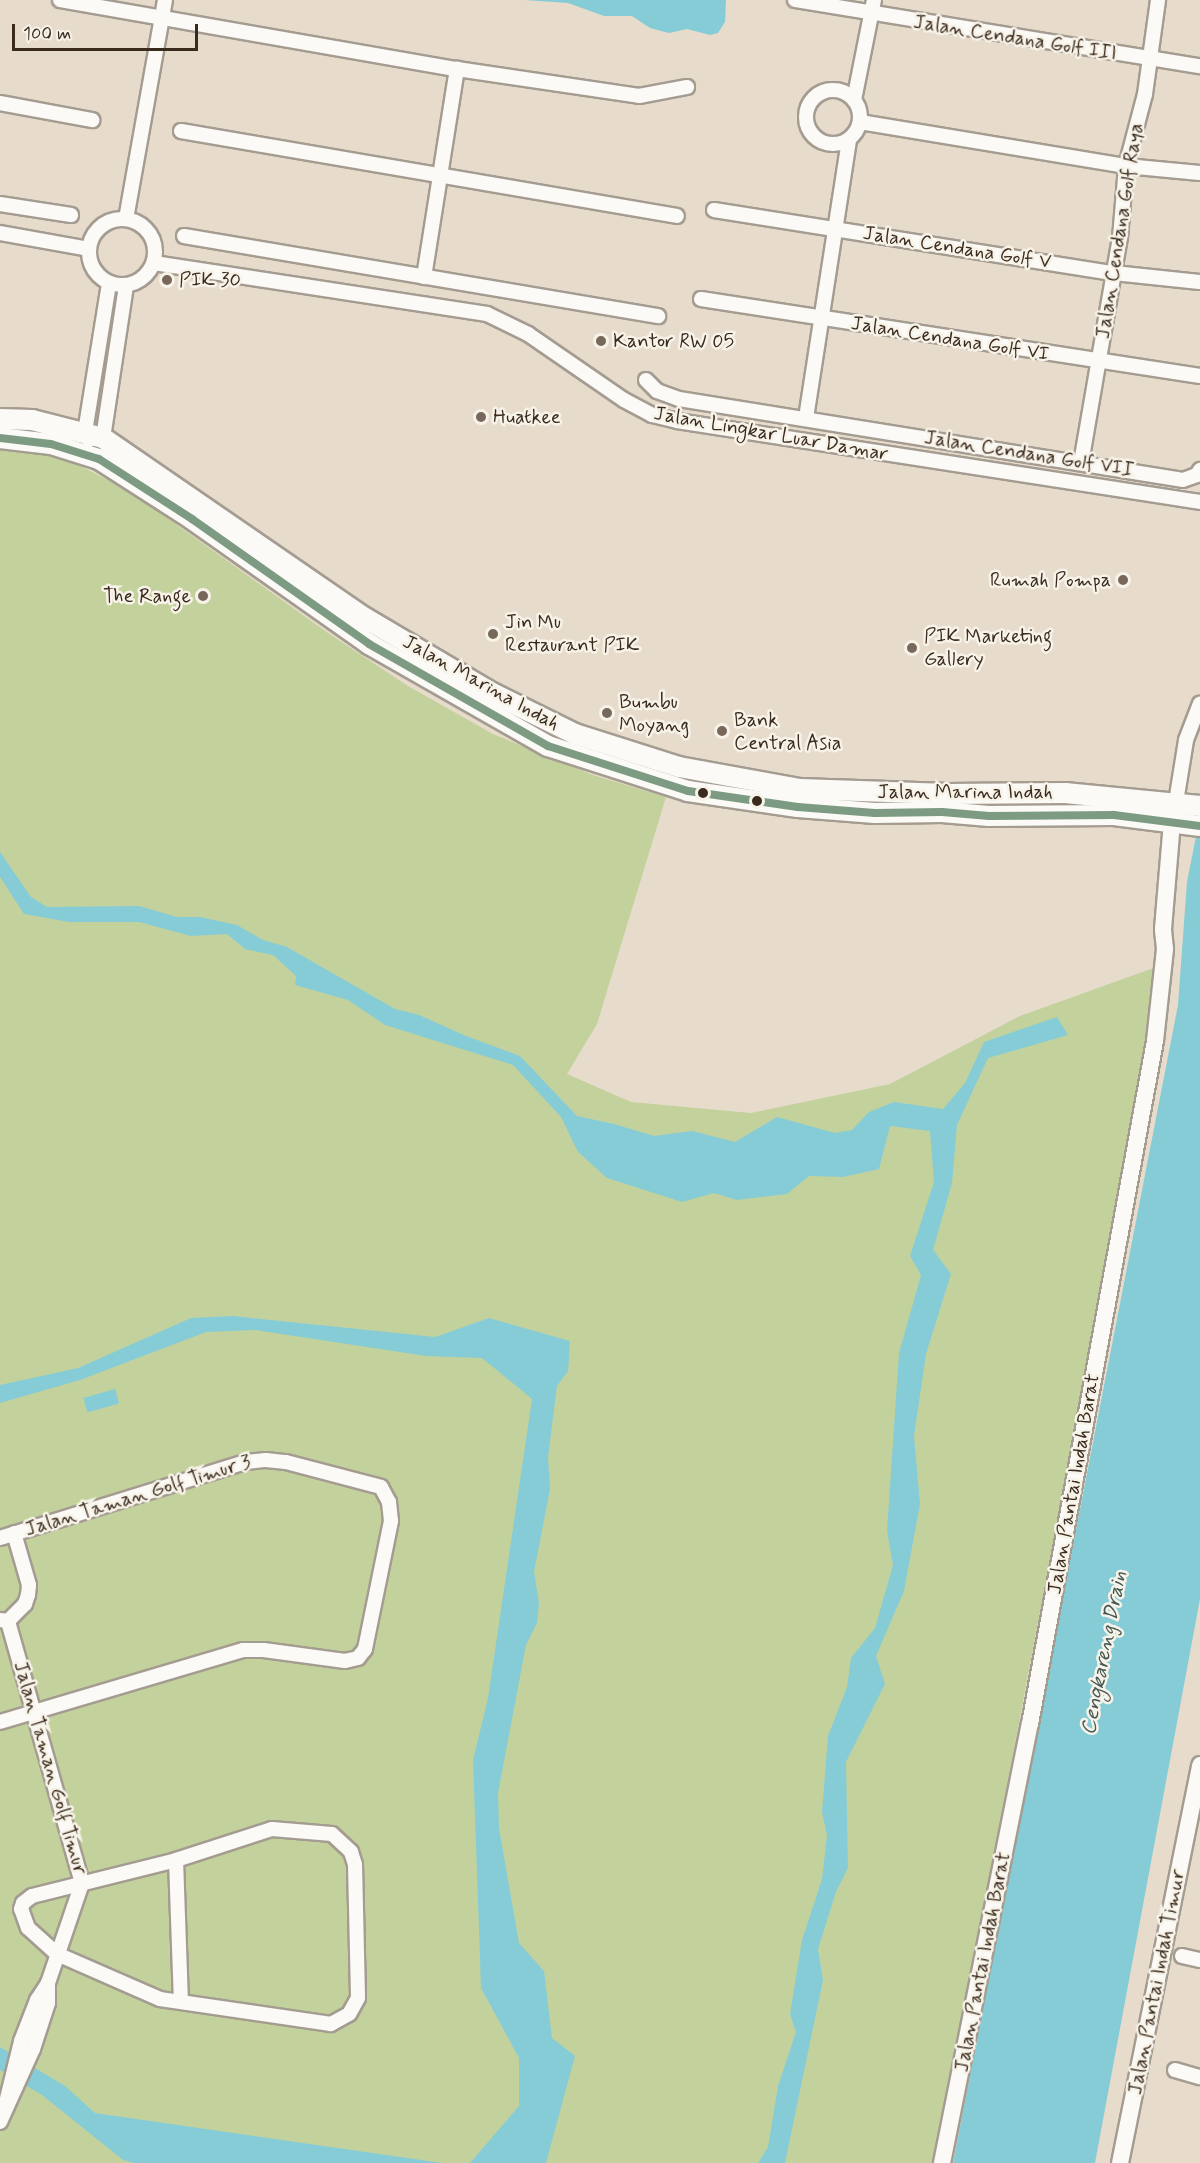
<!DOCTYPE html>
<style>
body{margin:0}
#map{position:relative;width:1200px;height:2163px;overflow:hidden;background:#e7dbcb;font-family:Mynerve,sans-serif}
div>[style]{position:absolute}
.green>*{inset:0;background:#c3d29c}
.water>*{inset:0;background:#86ccd6;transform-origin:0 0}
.roads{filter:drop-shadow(2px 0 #a59c91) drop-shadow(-2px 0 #a59c91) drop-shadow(0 2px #a59c91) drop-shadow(0 -2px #a59c91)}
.minor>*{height:14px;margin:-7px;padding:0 7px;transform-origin:7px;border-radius:7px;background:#fbfaf7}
.minor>.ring{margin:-7px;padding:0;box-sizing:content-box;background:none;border:14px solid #fbfaf7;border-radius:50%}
.tertiary>*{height:16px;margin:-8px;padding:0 8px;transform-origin:8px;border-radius:8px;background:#fbfaf7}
.secondary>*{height:20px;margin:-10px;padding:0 10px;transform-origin:10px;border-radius:10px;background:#fbfaf7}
.bus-1>*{height:8px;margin:-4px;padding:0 4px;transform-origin:4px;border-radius:4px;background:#7d9b82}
.dots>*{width:16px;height:16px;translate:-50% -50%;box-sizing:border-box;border:3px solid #f7f3e8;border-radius:50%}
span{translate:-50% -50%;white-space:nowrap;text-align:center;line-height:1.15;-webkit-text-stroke:5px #f7f3e8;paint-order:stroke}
.street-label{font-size:20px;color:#3b2a1e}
.poi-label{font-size:20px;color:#3b2a1e}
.left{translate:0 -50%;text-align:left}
.right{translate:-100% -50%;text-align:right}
.water-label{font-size:21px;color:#455856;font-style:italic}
.scale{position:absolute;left:12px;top:24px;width:186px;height:27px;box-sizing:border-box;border:3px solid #3b2a1e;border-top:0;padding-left:8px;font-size:18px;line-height:21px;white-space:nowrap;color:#3b2a1e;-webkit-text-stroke:4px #f7f3e8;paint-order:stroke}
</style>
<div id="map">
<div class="green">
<i style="clip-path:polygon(0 444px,67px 459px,131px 492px,328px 633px,408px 686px,493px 734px,593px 775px,666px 797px,597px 1024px,567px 1074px,631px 1102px,751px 1113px,890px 1084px,1020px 1016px,1159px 966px,1138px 1098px,935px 2163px,0 2163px)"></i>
</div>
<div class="water">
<i style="clip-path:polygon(525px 0,726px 0,725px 22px,718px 33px,710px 35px,687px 29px,669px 33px,650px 28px,632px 16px,604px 16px,568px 3px)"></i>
<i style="clip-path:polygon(1200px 816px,1200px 1599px,1095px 2163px,953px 2163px,1178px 1005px,1187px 882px)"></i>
<i style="clip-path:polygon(0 852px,31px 897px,47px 907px,139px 906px,177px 917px,200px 917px,237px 925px,263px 940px,287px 947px,395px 1009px,419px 1015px,466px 1036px,520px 1056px,577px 1116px,614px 1124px,654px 1136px,692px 1131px,735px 1142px,777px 1117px,835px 1133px,852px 1130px,869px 1112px,894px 1102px,943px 1109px,965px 1083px,984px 1042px,1057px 1017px,1068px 1035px,988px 1058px,957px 1125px,952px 1183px,933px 1250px,951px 1274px,926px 1354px,914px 1436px,920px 1504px,904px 1591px,876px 1656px,885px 1684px,846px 1762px,848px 1868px,836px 1892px,818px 1949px,823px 1980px,785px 2163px,758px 2163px,768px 2147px,778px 2086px,796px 2032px,790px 2014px,802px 1940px,822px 1879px,827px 1835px,822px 1812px,828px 1736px,847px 1687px,851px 1658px,875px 1628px,893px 1565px,887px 1531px,899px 1353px,921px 1275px,910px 1256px,934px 1182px,930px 1131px,890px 1126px,879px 1169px,843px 1177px,809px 1176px,787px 1194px,737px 1200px,714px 1193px,682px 1202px,607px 1178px,578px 1152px,561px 1117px,513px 1065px,385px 1025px,348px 1000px,295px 985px,296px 976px,273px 955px,245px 949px,227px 934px,191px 936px,139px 922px,69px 922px,24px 914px,0 877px)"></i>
<i style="clip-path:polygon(233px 1316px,435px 1337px,489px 1318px,570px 1341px,568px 1371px,557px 1386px,548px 1457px,550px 1489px,534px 1572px,539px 1603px,537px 1623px,526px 1645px,498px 1793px,499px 1828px,519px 1943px,544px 1971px,552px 2038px,575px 2056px,546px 2163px,470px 2163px,519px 2106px,519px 2058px,481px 1988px,473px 1760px,488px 1698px,532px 1399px,482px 1358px,426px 1356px,255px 1330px,206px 1332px,80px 1380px,0 1403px,0 1385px,78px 1368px,191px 1318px)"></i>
<i style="left:115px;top:1389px;width:15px;height:33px;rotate:74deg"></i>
<i style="clip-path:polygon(0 2047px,65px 2086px,95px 2113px,442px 2163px,134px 2163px,123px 2160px,42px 2095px,0 2070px)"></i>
</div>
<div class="roads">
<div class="minor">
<i style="left:60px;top:0;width:403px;rotate:9.9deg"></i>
<i style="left:457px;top:69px;width:184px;rotate:8.4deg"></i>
<i style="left:639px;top:96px;width:49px;rotate:-10.6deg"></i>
<i style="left:795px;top:0;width:410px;rotate:9.3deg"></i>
<i class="ring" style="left:806px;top:90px;width:40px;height:40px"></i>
<i style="left:854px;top:100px;width:102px;rotate:-78.7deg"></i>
<i style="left:0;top:103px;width:94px;rotate:10.5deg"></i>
<i style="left:860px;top:122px;width:270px;rotate:9.4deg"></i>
<i style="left:1126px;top:166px;width:74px;rotate:5.4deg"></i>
<i style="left:181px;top:131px;width:503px;rotate:9.72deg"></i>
<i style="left:0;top:204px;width:72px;rotate:8.8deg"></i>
<i style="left:714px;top:210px;width:405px;rotate:9deg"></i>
<i style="left:1114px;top:273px;width:86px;rotate:6deg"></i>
<i class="ring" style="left:89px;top:219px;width:52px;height:52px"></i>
<i style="left:126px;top:219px;width:222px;rotate:-79.9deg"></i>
<i style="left:0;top:233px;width:90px;rotate:10.2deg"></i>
<i style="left:184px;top:236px;width:481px;rotate:9.6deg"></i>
<i style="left:154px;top:263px;width:337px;rotate:8.7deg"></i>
<i style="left:487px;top:314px;width:46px;rotate:26deg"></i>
<i style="left:528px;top:334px;width:116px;rotate:34.5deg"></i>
<i style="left:624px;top:400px;width:32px;rotate:28deg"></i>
<i style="left:652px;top:415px;width:26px;rotate:13deg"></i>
<i style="left:677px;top:421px;width:529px;rotate:8.8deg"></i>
<i style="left:424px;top:277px;width:211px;rotate:-81deg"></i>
<i style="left:701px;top:299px;width:505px;rotate:8.77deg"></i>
<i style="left:646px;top:380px;width:16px;rotate:45deg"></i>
<i style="left:657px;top:391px;width:23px;rotate:20deg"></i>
<i style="left:679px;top:399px;width:510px;rotate:9.13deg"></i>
<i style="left:1183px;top:480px;width:15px;rotate:-20deg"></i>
<i style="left:1197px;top:475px;width:6px;rotate:-59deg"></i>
<i style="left:806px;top:418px;width:281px;rotate:-81.2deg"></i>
<i style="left:103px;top:438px;width:154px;rotate:-81.4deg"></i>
<i style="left:89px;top:440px;width:9px;rotate:-117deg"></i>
<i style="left:85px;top:432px;width:151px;rotate:-80.8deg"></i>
<i style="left:1081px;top:463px;width:228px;rotate:-80.2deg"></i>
<i style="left:1120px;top:238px;width:72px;rotate:-85.2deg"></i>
<i style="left:1126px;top:166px;width:74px;rotate:-75.2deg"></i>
<i style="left:1145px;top:94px;width:95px;rotate:-82.1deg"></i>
<i style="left:1176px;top:802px;width:63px;rotate:-80.8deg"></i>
<i style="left:1186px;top:740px;width:39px;rotate:-69deg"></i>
<i style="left:0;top:1538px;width:257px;rotate:-17.2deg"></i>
<i style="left:246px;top:1462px;width:20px;rotate:-6deg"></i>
<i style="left:266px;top:1460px;width:20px;rotate:6deg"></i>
<i style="left:286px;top:1462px;width:98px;rotate:14.7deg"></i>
<i style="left:381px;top:1487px;width:17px;rotate:62deg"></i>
<i style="left:389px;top:1502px;width:19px;rotate:84deg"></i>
<i style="left:391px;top:1521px;width:131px;rotate:101.5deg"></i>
<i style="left:365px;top:1649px;width:11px;rotate:128deg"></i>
<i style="left:358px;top:1658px;width:13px;rotate:167deg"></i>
<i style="left:345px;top:1661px;width:82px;rotate:-172.3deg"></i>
<i style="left:264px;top:1650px;width:21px;rotate:180deg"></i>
<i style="left:243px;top:1650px;width:253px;rotate:163.5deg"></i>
<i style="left:0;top:1620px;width:8px;rotate:7deg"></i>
<i style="left:8px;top:1621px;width:24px;rotate:-45deg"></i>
<i style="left:25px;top:1604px;width:9px;rotate:-72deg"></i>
<i style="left:28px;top:1595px;width:10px;rotate:-84deg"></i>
<i style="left:29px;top:1585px;width:54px;rotate:-106.1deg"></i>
<i style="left:272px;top:1829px;width:60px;rotate:4.8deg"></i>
<i style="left:332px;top:1834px;width:26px;rotate:43deg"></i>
<i style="left:351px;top:1852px;width:13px;rotate:72deg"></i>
<i style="left:355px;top:1864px;width:134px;rotate:88.7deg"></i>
<i style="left:358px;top:1998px;width:18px;rotate:119deg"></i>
<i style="left:349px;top:2014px;width:21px;rotate:151deg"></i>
<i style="left:331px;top:2024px;width:173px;rotate:-171.7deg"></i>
<i style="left:160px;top:1999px;width:112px;rotate:-156.4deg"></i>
<i style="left:57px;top:1954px;width:39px;rotate:-138deg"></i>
<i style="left:28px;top:1928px;width:20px;rotate:-110deg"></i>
<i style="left:21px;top:1909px;width:6px;rotate:-72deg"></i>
<i style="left:23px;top:1903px;width:11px;rotate:-38deg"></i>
<i style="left:32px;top:1896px;width:148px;rotate:-14deg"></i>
<i style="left:176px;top:1860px;width:101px;rotate:-17.9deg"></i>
<i style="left:176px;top:1860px;width:141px;rotate:88deg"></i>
<i style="left:1182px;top:1956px;width:18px;rotate:13deg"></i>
<i style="left:1175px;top:2070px;width:26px;rotate:16deg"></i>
<i style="left:4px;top:2111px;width:72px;rotate:-76.3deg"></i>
<i style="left:21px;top:2041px;width:44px;rotate:-68.7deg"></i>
<i style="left:37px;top:2000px;width:20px;rotate:-57deg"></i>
<i style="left:48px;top:1983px;width:106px;rotate:-71.2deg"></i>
<i style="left:82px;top:1883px;width:272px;rotate:-105.8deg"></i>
<i style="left:0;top:2122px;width:80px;rotate:-65.7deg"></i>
<i style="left:33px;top:2049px;width:48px;rotate:-71.9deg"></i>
<i style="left:48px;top:2003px;width:20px;rotate:-90deg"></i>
</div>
<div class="tertiary">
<i style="left:942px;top:2163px;width:448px;rotate:-78.7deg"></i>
<i style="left:1030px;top:1724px;width:694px;rotate:-79.63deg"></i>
<i style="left:1155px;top:1041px;width:93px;rotate:-83.8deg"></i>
<i style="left:1165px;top:949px;width:20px;rotate:-96deg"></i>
<i style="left:1163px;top:929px;width:107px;rotate:-85.2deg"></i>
<i style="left:1120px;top:2163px;width:406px;rotate:-78.6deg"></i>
</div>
<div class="secondary">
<i style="left:0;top:419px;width:32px;rotate:2deg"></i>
<i style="left:32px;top:420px;width:73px;rotate:14.2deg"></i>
<i style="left:103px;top:438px;width:318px;rotate:34.5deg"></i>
<i style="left:365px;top:618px;width:147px;rotate:30.6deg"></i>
<i style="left:492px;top:693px;width:93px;rotate:26.3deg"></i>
<i style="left:575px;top:734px;width:109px;rotate:17.6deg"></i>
<i style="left:679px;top:767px;width:123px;rotate:10.3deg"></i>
<i style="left:800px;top:789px;width:148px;rotate:1.9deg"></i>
<i style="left:948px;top:794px;width:117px;rotate:-0.5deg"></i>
<i style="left:1065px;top:793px;width:136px;rotate:5.5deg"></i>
<i style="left:0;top:438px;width:51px;rotate:6.7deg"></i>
<i style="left:51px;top:444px;width:50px;rotate:17.4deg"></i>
<i style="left:99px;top:459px;width:111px;rotate:32.8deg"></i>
<i style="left:192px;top:519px;width:217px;rotate:35.2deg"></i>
<i style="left:369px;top:644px;width:206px;rotate:29.7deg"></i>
<i style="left:548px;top:746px;width:147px;rotate:17.8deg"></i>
<i style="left:688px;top:791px;width:111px;rotate:8.3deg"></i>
<i style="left:798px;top:807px;width:77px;rotate:4.5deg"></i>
<i style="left:875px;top:813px;width:67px;rotate:-0.9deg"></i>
<i style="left:942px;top:812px;width:47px;rotate:4.9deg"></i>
<i style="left:989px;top:816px;width:125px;rotate:-0.5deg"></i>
<i style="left:1114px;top:815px;width:87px;rotate:7.3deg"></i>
</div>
</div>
<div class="bus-1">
<i style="left:0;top:438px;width:51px;rotate:6.7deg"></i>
<i style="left:51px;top:444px;width:50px;rotate:17.4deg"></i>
<i style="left:99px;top:459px;width:111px;rotate:32.8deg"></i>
<i style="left:192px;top:519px;width:217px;rotate:35.2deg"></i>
<i style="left:369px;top:644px;width:206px;rotate:29.7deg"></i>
<i style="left:548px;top:746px;width:147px;rotate:17.8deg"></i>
<i style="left:688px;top:791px;width:111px;rotate:8.3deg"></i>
<i style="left:798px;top:807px;width:77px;rotate:4.5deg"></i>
<i style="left:875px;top:813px;width:67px;rotate:-0.9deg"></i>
<i style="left:942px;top:812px;width:47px;rotate:4.9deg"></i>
<i style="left:989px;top:816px;width:125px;rotate:-0.5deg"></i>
<i style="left:1114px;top:815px;width:87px;rotate:7.3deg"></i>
</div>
<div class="dots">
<i style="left:167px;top:280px;background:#77685b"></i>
<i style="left:601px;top:341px;background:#77685b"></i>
<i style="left:481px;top:417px;background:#77685b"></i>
<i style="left:1123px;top:580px;background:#77685b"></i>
<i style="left:203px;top:596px;background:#77685b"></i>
<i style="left:493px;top:634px;background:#77685b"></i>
<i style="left:912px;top:648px;background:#77685b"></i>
<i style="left:607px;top:713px;background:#77685b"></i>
<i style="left:722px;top:731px;background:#77685b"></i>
<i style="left:703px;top:793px;background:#3b2a1e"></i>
<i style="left:757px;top:801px;background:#3b2a1e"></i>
</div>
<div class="street-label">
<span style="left:1015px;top:38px;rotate:9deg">Jalan Cendana Golf III</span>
<span style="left:1120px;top:231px;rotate:-81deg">Jalan Cendana Golf Raya</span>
<span style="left:957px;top:248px;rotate:9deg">Jalan Cendana Golf V</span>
<span style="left:950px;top:339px;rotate:9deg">Jalan Cendana Golf VI</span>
<span style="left:771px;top:434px;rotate:10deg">Jalan Lingkar Luar Damar</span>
<span style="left:1029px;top:454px;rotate:9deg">Jalan Cendana Golf VII</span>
<span style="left:481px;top:683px;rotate:29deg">Jalan Marina Indah</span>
<span style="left:965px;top:792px">Jalan Marina Indah</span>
<span style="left:1074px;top:1484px;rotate:-80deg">Jalan Pantai Indah Barat</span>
<span style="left:138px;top:1496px;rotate:-17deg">Jalan Taman Golf Timur 3</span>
<span style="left:50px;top:1768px;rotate:74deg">Jalan Taman Golf Timur</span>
<span style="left:983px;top:1962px;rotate:-79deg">Jalan Pantai Indah Barat</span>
<span style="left:1157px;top:1982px;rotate:-79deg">Jalan Pantai Indah Timur</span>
</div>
<div class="poi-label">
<span class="left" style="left:179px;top:280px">PIK 30</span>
<span class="left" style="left:613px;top:341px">Kantor RW 05</span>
<span class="left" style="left:493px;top:417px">Huatkee</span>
<span class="right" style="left:1111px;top:580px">Rumah Pompa</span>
<span class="right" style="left:191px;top:596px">The Range</span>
<span class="left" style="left:505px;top:634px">Jin Mu<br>Restaurant PIK</span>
<span class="left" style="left:924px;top:648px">PIK Marketing<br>Gallery</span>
<span class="left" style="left:619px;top:714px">Bumbu<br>Moyang</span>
<span class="left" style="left:734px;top:732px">Bank<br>Central Asia</span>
</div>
<div class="water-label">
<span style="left:1104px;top:1653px;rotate:-79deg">Cengkareng Drain</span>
</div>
<div class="scale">100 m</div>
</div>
